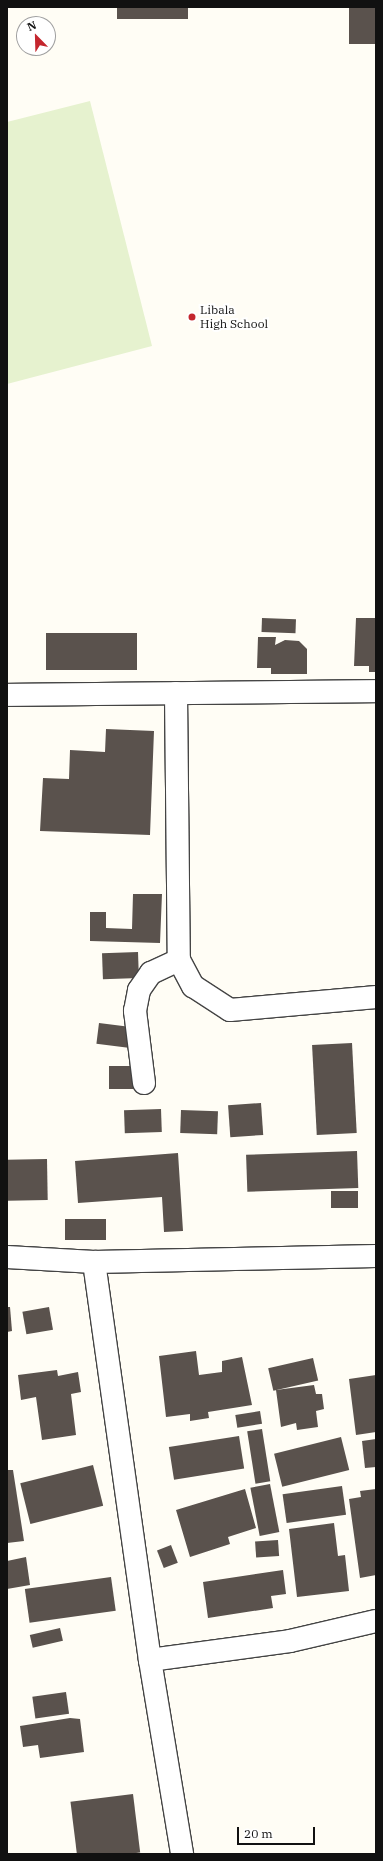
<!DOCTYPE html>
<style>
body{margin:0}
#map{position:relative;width:383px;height:1861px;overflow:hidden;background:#fffdf5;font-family:"IBM Plex Serif",serif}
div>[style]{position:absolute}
.pitch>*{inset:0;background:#e6f2cf}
.building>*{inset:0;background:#5a524d;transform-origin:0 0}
.roads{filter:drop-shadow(1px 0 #444) drop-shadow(-1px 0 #444) drop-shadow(0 1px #444) drop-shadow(0 -1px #444)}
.minor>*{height:22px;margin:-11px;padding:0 11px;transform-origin:11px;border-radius:11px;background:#fff}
.dots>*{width:11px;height:11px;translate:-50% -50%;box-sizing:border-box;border:2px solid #fff;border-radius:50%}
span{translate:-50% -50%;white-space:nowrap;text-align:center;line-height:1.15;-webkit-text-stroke:4px #fff;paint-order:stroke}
.poi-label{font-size:12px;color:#111}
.left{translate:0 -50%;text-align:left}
.frame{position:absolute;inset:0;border:8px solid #111;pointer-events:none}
.north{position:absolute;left:16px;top:16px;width:40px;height:40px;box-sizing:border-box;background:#fff;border:1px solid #a0a0a0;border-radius:50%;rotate:337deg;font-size:11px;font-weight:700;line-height:16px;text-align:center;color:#111}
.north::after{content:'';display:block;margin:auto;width:14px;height:18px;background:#c4262e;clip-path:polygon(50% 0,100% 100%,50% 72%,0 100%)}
.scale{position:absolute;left:237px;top:1827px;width:78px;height:18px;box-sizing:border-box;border:2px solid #111;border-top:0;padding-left:5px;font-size:12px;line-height:14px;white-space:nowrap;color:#111;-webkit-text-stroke:3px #fff;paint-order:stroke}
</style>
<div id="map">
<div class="pitch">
<i style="clip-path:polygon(90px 101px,152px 346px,7px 384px,7px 122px)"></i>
</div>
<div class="building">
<i style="left:117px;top:7px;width:71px;height:12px"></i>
<i style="left:349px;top:7px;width:27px;height:37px"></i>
<i style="left:262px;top:618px;width:34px;height:14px;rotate:2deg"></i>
<i style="clip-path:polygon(356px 618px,376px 618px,376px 672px,369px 672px,369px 666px,354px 666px)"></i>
<i style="left:46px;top:633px;width:91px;height:37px"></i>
<i style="clip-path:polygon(258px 637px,276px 637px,275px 645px,285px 640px,299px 641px,307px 649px,307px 674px,271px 674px,271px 668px,257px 668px)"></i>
<i style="clip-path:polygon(106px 729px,154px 731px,150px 835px,40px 831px,43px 778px,69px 779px,70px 750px,105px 752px)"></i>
<i style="clip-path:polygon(133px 894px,162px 894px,160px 943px,90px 941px,90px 912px,106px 912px,106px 928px,132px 929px)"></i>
<i style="left:138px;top:952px;width:26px;height:36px;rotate:88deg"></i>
<i style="left:99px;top:1023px;width:32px;height:21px;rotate:7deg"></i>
<i style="left:352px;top:1043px;width:90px;height:40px;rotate:87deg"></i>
<i style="left:109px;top:1066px;width:29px;height:23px"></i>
<i style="left:261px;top:1103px;width:32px;height:33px;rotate:86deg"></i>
<i style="left:161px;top:1109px;width:23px;height:37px;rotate:88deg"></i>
<i style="left:181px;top:1110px;width:37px;height:23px;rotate:2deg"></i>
<i style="left:357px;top:1151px;width:37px;height:111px;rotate:88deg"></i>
<i style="clip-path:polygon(178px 1153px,183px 1231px,164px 1232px,162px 1197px,78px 1203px,75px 1161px)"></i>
<i style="left:47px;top:1159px;width:41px;height:40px;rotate:89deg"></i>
<i style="left:331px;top:1191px;width:27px;height:17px"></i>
<i style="left:65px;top:1219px;width:41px;height:21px"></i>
<i style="clip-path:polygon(7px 1307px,10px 1307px,12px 1331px,7px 1332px)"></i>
<i style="left:49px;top:1307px;width:23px;height:27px;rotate:80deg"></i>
<i style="clip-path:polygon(196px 1351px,199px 1375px,222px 1372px,222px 1361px,242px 1357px,252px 1405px,208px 1412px,209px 1418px,190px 1421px,190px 1414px,166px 1417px,159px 1356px)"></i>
<i style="left:313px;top:1358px;width:23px;height:46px;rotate:77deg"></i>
<i style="clip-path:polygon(57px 1370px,58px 1376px,78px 1372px,81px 1392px,71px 1394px,76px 1435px,42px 1440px,36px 1397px,21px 1400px,18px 1375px)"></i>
<i style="clip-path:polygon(376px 1375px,376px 1432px,356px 1435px,349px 1379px)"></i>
<i style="clip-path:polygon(314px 1385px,316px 1394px,322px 1394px,324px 1409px,316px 1411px,318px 1427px,297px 1430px,296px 1423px,281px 1427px,276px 1390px)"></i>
<i style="left:260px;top:1411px;width:13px;height:25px;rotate:81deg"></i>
<i style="left:262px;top:1429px;width:53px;height:15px;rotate:81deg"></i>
<i style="left:239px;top:1436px;width:33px;height:71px;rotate:81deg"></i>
<i style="left:341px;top:1437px;width:34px;height:69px;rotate:76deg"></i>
<i style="clip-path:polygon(376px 1439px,376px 1467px,365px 1468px,362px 1441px)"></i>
<i style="left:93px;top:1465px;width:42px;height:75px;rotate:76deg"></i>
<i style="clip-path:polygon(7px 1470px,13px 1470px,24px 1541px,7px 1543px)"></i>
<i style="left:270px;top:1484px;width:49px;height:20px;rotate:79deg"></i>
<i style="left:342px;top:1486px;width:29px;height:60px;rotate:82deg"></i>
<i style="clip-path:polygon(245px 1489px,256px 1528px,228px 1537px,230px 1544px,190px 1557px,176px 1510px)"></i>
<i style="clip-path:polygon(376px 1489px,376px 1575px,360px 1578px,349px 1499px,361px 1497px,360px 1491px)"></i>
<i style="clip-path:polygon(334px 1523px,338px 1556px,345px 1555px,349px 1591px,297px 1597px,289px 1529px)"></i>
<i style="left:278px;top:1540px;width:16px;height:23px;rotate:86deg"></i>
<i style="left:171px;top:1545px;width:19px;height:15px;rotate:69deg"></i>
<i style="clip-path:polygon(26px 1557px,30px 1585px,7px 1589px,7px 1561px)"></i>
<i style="clip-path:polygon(283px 1570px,286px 1594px,271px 1596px,273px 1608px,208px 1618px,203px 1582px)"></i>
<i style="left:111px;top:1577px;width:34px;height:87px;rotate:82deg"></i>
<i style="left:60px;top:1628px;width:13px;height:31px;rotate:77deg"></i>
<i style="left:66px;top:1692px;width:22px;height:34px;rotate:82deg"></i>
<i style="clip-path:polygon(70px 1718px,80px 1719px,84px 1752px,40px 1758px,38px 1745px,23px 1747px,20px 1726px)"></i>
<i style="left:133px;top:1794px;width:59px;height:63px;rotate:83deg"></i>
</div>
<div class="roads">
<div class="minor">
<i style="left:176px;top:693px;width:267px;rotate:89.4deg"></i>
<i style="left:179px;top:960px;width:30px;rotate:62deg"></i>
<i style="left:193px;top:986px;width:44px;rotate:33deg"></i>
<i style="left:230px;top:1010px;width:147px;rotate:-5.1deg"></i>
<i style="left:7px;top:695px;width:369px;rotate:-0.6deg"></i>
<i style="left:144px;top:1083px;width:73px;rotate:-97.1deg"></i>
<i style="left:135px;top:1011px;width:21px;rotate:-79deg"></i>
<i style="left:139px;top:990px;width:21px;rotate:-55deg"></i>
<i style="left:151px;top:973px;width:31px;rotate:-25deg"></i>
<i style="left:7px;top:1257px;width:87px;rotate:3.3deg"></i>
<i style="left:94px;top:1262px;width:282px;rotate:-1.2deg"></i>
<i style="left:94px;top:1262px;width:402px;rotate:82deg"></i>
<i style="left:150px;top:1660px;width:197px;rotate:80.6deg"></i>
<i style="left:150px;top:1660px;width:141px;rotate:-7.7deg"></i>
<i style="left:290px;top:1641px;width:88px;rotate:-13.1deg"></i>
</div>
</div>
<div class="dots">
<i style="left:192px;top:317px;background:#c4262e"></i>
</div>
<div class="poi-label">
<span class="left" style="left:200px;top:317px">Libala<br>High School</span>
</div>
<div class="frame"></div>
<div class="north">N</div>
<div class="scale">20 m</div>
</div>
